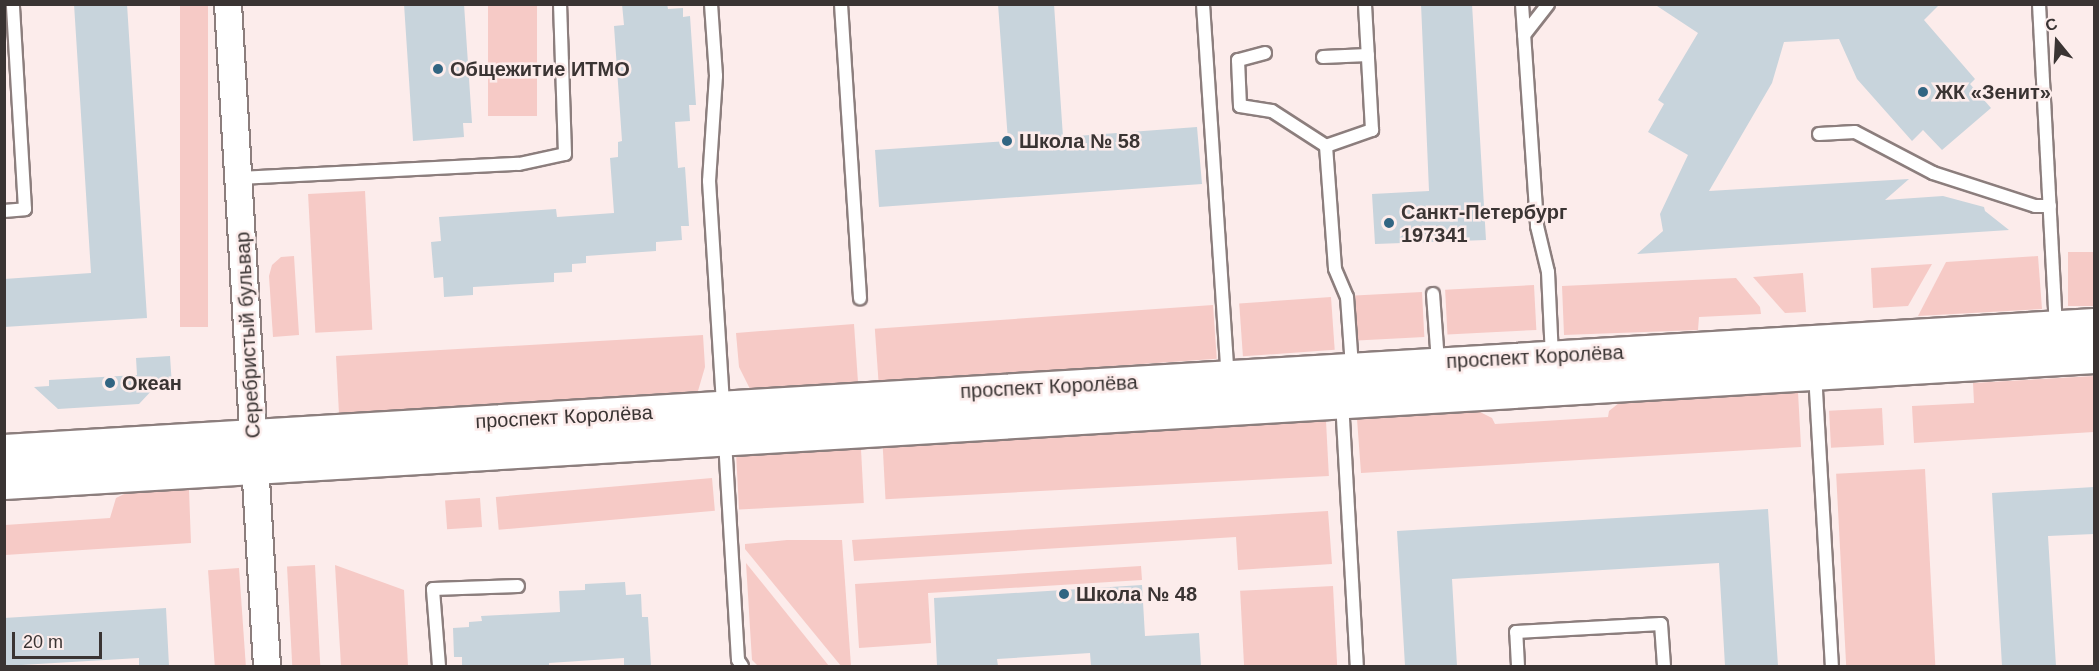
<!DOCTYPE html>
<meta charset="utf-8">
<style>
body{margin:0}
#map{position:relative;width:2099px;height:671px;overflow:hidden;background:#fceceb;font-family:Helvetica,sans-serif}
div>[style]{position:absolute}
.green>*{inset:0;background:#f6cac6;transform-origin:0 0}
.building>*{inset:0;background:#c8d4dc}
.roads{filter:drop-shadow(2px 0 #8c7e7d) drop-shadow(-2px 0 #8c7e7d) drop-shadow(0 2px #8c7e7d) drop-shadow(0 -2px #8c7e7d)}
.lane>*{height:12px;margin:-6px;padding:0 6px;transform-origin:6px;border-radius:6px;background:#fff}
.street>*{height:26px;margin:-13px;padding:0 13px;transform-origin:13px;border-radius:13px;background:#fff}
.secondary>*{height:33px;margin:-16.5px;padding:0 16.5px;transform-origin:16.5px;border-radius:16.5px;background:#fff}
.dots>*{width:16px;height:16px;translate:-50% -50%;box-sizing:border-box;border:3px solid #fceceb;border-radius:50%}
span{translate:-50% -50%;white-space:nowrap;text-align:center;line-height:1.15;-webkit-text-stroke:5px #fceceb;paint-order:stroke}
.poi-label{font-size:20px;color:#3a3433;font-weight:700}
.left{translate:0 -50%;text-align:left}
.street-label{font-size:20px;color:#3a3433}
.frame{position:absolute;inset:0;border:6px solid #3a3433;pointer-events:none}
.north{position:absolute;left:2027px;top:12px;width:60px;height:60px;-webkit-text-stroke:4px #fceceb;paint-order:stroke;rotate:342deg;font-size:16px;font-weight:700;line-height:24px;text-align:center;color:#3a3433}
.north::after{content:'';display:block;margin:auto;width:21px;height:27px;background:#3a3433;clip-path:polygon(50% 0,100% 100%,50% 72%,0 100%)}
.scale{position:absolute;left:12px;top:632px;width:90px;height:27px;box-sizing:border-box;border:3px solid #3a3433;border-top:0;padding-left:8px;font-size:18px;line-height:21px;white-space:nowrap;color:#3a3433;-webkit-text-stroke:4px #fceceb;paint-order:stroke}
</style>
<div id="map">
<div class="green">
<i style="left:180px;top:5px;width:28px;height:322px"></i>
<i style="left:488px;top:5px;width:49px;height:111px"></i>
<i style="left:365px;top:191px;width:139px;height:57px;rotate:87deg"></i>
<i style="left:2094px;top:252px;width:54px;height:26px;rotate:90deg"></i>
<i style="clip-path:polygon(294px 256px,299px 335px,273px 337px,269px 276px,272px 265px,281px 257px)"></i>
<i style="clip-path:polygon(2038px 256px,2042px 309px,1918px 316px,1946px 262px)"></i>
<i style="clip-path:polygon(1932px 264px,1908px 306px,1873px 308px,1871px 268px)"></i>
<i style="clip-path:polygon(1803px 273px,1806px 312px,1785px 313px,1753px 277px)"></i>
<i style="clip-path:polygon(1736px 278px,1760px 307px,1761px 314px,1699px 317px,1698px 330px,1564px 335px,1562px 286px)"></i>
<i style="left:1534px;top:285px;width:45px;height:89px;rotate:87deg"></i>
<i style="left:1422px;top:292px;width:45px;height:67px;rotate:87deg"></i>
<i style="left:1331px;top:297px;width:53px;height:92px;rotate:86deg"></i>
<i style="left:1213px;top:305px;width:54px;height:339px;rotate:86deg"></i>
<i style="clip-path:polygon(854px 324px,858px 382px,750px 389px,739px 367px,736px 333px)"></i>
<i style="clip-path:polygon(703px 335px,705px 367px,698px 391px,339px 414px,336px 356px)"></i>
<i style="clip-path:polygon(2094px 376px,2094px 432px,1914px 443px,1912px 406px,1974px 403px,1973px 383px)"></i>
<i style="clip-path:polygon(1798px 392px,1801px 447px,1361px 473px,1357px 419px,1480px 412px,1492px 418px,1495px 424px,1608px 417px,1609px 411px,1619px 403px)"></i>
<i style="left:1882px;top:408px;width:37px;height:53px;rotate:87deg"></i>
<i style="left:1326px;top:421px;width:55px;height:444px;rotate:87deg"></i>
<i style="left:861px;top:449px;width:54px;height:125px;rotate:87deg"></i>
<i style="left:1925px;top:469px;width:197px;height:89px;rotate:87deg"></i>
<i style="left:712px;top:478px;width:33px;height:217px;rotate:85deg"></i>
<i style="clip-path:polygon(189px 490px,191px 543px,5px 555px,5px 525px,110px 518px,116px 498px,126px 493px)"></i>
<i style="left:480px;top:498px;width:29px;height:35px;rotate:86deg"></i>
<i style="clip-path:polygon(1328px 511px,1332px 564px,1238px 570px,1236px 537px,854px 561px,852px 540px)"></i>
<i style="clip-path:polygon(787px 540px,842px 540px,851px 666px,841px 666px,745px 549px,745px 544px)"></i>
<i style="clip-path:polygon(746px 563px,829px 666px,758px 666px,752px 660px)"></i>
<i style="left:315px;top:565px;width:101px;height:28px;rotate:87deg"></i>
<i style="clip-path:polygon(335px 565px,404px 590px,408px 666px,341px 666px)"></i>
<i style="clip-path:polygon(1141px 566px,1142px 580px,928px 593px,931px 643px,859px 648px,855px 584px)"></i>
<i style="left:239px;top:568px;width:98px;height:31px;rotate:86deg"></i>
<i style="left:1333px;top:586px;width:80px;height:93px;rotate:87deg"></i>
</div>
<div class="building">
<i style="clip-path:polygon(74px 4px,127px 4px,147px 318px,4px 327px,4px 279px,91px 273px)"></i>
<i style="clip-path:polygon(404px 4px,464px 4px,472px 123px,463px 123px,464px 137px,413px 141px)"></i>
<i style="clip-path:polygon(622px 4px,667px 4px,668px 9px,683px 8px,683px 17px,690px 16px,696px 105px,689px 105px,690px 121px,675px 122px,678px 168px,685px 167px,689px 226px,681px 226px,682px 240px,656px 242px,656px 251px,586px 256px,586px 263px,572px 264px,572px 272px,554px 273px,554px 282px,473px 287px,473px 295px,444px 297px,443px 277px,434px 278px,431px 242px,441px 241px,439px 217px,556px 209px,557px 217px,614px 213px,610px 158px,618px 157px,618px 142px,622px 141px,614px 26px,624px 25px)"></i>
<i style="clip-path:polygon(998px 4px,1054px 4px,1063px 137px,1197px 127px,1202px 184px,879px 207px,875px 150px,1008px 141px)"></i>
<i style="clip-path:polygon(1421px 4px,1472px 4px,1486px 240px,1375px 244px,1372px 194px,1429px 191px)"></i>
<i style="clip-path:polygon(1654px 4px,1940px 4px,1924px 20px,1975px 79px,1970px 84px,1991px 108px,1942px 150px,1923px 130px,1912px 141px,1857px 79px,1839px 39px,1784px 42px,1772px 83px,1709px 191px,1909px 179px,1885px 200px,1943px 196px,1984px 207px,1985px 211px,2009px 230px,1637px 254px,1663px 231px,1660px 214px,1688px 155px,1648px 132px,1664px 104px,1658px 100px,1698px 33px)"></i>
<i style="clip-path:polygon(170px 356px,172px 386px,155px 387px,139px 404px,58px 409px,34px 387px,49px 386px,49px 380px,137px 375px,136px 358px)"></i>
<i style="clip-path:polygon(2094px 487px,2094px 534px,2048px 536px,2056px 666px,2002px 666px,1992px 493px)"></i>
<i style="clip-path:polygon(1768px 509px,1778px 666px,1725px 666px,1719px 563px,1452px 579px,1457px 666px,1405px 666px,1397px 531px)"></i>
<i style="clip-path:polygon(625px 582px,626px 595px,641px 594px,642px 617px,648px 617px,651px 666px,624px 666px,624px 658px,549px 663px,549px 666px,462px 666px,462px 657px,454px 657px,453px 628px,469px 627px,469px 622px,482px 621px,481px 616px,560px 612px,559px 591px,585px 590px,585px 584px)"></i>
<i style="clip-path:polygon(1142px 585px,1145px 636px,1199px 633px,1201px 666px,1091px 666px,1090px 653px,997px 659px,998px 666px,937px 666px,934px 598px)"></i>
<i style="clip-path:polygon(166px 608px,169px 666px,139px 666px,139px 658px,4px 666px,4px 618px)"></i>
</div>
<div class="roads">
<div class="lane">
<i style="left:711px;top:4px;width:72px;rotate:86deg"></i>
<i style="left:716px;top:76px;width:105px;rotate:93.8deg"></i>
<i style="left:709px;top:181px;width:225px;rotate:86.4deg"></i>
<i style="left:841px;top:4px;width:295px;rotate:86.3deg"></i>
<i style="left:1203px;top:4px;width:374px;rotate:86.2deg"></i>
<i style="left:1522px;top:4px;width:223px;rotate:86.1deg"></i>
<i style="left:1537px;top:226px;width:47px;rotate:76.6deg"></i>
<i style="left:1548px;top:272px;width:84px;rotate:87.3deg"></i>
<i style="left:2039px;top:4px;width:323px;rotate:87deg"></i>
<i style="left:1524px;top:35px;width:39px;rotate:-52deg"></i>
<i style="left:1265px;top:53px;width:28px;rotate:165deg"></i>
<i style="left:1238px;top:60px;width:46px;rotate:87.5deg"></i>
<i style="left:1240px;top:106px;width:32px;rotate:9deg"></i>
<i style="left:1272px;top:111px;width:64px;rotate:32.9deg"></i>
<i style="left:1323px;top:57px;width:45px;rotate:-2.5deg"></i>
<i style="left:1819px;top:134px;width:36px;rotate:-3deg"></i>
<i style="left:1855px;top:132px;width:88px;rotate:27.7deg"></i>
<i style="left:1933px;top:173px;width:107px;rotate:17.9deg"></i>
<i style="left:2035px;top:206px;width:15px"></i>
<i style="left:1326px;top:146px;width:123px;rotate:85.8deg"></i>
<i style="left:1335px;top:269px;width:30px;rotate:67deg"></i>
<i style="left:1347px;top:297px;width:70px;rotate:85.9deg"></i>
<i style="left:1326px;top:146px;width:49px;rotate:-19.2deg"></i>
<i style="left:1372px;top:130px;width:126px;rotate:-93.2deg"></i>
<i style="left:239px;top:178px;width:280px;rotate:-2.9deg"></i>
<i style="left:519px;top:164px;width:47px;rotate:-12.3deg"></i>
<i style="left:565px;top:154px;width:150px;rotate:-91.9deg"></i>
<i style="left:4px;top:211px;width:21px;rotate:-5deg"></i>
<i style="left:25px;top:209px;width:205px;rotate:-93.4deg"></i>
<i style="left:1433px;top:294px;width:68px;rotate:85.8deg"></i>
<i style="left:1815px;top:373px;width:293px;rotate:86.7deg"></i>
<i style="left:1342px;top:401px;width:265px;rotate:86.8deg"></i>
<i style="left:725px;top:441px;width:219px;rotate:86.6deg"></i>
<i style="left:738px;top:660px;width:7px;rotate:56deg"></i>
<i style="left:439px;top:666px;width:77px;rotate:-94.5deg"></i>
<i style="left:433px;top:589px;width:85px;rotate:-2deg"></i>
<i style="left:1518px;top:666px;width:34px;rotate:-93deg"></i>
<i style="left:1516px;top:632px;width:145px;rotate:-3.2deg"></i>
<i style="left:1661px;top:624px;width:42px;rotate:85.9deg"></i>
</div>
<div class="street">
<i style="left:228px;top:4px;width:663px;rotate:86.63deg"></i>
</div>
<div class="secondary">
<i style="left:4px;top:451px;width:2094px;rotate:-3.45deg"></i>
<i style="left:4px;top:482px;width:2094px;rotate:-3.45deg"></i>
</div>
</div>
<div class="dots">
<i style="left:438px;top:69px;background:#316582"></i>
<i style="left:1923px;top:92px;background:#316582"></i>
<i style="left:1007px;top:141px;background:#316582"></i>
<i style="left:1389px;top:223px;background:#316582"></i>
<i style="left:110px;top:383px;background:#316582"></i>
<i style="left:1064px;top:594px;background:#316582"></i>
</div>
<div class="poi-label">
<span class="left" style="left:450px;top:69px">Общежитие ИТМО</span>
<span class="left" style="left:1935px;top:92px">ЖК «Зенит»</span>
<span class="left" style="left:1019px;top:141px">Школа № 58</span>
<span class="left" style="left:1401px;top:224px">Санкт-Петербург<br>197341</span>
<span class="left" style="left:122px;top:383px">Океан</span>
<span class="left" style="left:1076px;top:594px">Школа № 48</span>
</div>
<div class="street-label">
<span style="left:248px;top:335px;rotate:-93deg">Серебристый бульвар</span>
<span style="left:1535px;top:357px;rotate:-3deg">проспект Королёва</span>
<span style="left:1049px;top:387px;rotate:-3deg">проспект Королёва</span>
<span style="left:564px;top:417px;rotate:-3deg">проспект Королёва</span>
</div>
<div class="frame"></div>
<div class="north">С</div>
<div class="scale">20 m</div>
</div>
